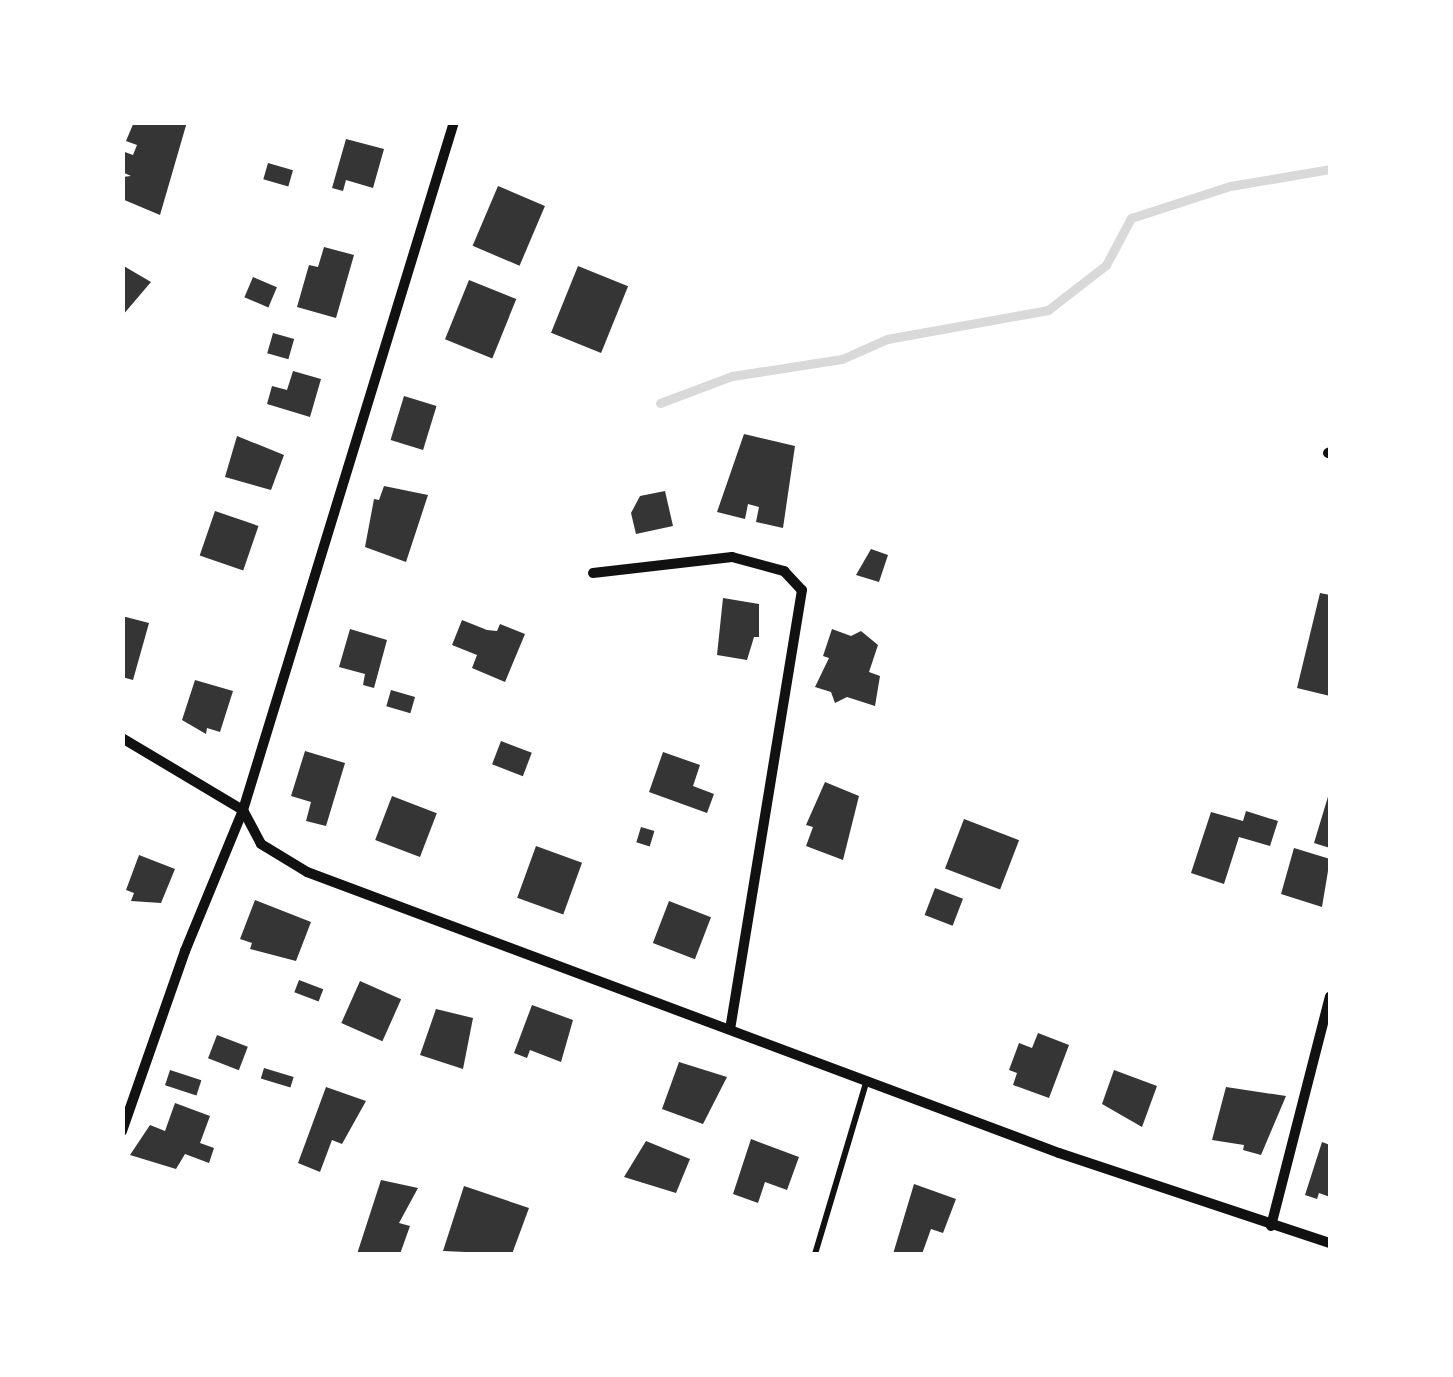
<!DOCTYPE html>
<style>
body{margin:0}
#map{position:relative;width:1453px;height:1377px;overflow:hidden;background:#fff;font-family:Inter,sans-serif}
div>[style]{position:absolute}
.stream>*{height:9px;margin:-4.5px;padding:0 4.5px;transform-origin:4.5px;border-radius:4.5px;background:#d9d9d9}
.building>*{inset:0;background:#353535;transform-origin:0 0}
.service>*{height:6px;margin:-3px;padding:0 3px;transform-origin:3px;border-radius:3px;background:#111}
.minor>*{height:10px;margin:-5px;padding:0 5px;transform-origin:5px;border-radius:5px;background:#111}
span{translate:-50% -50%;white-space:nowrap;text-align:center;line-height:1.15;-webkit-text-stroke:10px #fff;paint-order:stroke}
.frame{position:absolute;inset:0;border:125px solid #fff;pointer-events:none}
</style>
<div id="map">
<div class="stream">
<i style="left:660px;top:403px;width:77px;rotate:-20.6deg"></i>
<i style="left:732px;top:376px;width:111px;rotate:-8.8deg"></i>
<i style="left:842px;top:359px;width:49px;rotate:-24deg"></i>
<i style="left:887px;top:339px;width:164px;rotate:-10.2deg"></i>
<i style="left:1048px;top:310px;width:73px;rotate:-37.8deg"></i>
<i style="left:1106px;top:265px;width:53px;rotate:-62deg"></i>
<i style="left:1131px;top:218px;width:104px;rotate:-17.9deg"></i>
<i style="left:1230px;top:186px;width:101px;rotate:-9.6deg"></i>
</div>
<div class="building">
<i style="clip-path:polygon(134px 122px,187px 122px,160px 215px,122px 199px,122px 177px,131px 176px,122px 172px,122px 151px,133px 155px,137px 145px,126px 141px)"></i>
<i style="clip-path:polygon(346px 139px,384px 149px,373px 188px,346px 180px,343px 191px,332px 188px)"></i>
<i style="left:268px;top:163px;width:26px;height:17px;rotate:16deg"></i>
<i style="left:498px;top:186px;width:51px;height:65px;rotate:23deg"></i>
<i style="clip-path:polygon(324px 247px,354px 255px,336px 318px,297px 307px,309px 265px,318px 267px)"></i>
<i style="clip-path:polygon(122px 265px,151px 282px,122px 316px)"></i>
<i style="left:578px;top:266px;width:54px;height:72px;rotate:22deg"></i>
<i style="left:253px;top:277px;width:26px;height:22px;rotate:23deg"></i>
<i style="left:469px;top:280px;width:51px;height:64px;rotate:22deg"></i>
<i style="left:273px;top:333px;width:22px;height:21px;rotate:16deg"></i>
<i style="clip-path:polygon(293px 371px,321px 379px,310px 417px,267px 404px,272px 386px,287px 390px)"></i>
<i style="left:404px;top:396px;width:34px;height:46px;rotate:17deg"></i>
<i style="clip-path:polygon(744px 434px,795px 446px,783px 528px,756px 522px,759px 507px,748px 504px,745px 519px,717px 512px)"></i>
<i style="clip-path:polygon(237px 436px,284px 455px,271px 490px,225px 477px)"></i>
<i style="clip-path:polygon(384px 486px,428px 495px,406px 562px,365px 547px,374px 499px,379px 500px)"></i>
<i style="clip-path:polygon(665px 491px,673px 526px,636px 534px,631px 513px,640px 496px)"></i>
<i style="left:215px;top:511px;width:46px;height:47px;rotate:19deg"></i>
<i style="clip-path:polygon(871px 549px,888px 555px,879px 582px,856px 575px)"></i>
<i style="clip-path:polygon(1320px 593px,1330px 595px,1330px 696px,1297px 688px)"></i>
<i style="clip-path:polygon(723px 598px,759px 604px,759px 637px,754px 637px,747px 660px,717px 655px)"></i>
<i style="clip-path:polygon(122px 616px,149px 623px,133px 680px,122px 677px)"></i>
<i style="clip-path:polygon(462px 620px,487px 630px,497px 631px,500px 624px,525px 634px,505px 682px,472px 668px,477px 655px,452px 645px)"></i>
<i style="clip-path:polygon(350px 629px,387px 640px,374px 688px,363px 685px,365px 674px,339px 667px)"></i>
<i style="clip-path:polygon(832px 629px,851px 636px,861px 631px,878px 645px,869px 672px,880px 676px,875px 706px,847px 697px,835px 703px,831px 692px,815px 687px,829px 658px,823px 656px)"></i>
<i style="clip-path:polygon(195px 680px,233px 691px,220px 732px,207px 728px,206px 734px,182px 720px)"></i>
<i style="left:391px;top:690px;width:25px;height:17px;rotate:16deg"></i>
<i style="left:501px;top:741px;width:33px;height:25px;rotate:21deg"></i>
<i style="clip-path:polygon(305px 751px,345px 763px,326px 826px,306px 821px,311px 802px,291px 796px)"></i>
<i style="clip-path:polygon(663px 752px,700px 765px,693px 786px,714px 794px,707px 813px,649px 792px)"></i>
<i style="clip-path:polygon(825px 782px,859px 796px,843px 860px,806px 846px,813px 827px,806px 825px)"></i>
<i style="clip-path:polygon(1330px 790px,1330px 848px,1314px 843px)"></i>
<i style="left:392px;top:796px;width:48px;height:47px;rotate:21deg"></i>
<i style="clip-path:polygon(1246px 811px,1278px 821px,1270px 846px,1239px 837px,1224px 884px,1191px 873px,1211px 812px,1243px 821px)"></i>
<i style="left:964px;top:819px;width:59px;height:53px;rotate:21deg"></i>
<i style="left:641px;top:827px;width:14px;height:16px;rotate:17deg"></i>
<i style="left:536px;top:846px;width:49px;height:55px;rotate:20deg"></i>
<i style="clip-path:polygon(1294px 848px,1330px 859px,1322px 907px,1281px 894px)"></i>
<i style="clip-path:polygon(139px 855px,175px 869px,161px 903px,131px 901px,134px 893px,126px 890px)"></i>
<i style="left:935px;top:888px;width:30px;height:29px;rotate:21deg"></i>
<i style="clip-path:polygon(255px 900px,311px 922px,296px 961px,250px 949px,252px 943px,240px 939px)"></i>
<i style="left:669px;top:901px;width:45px;height:45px;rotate:21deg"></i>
<i style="left:299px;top:980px;width:26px;height:13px;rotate:21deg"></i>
<i style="left:360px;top:981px;width:45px;height:46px;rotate:24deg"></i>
<i style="clip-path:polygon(532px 1005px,573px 1020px,561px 1062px,530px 1050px,527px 1058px,514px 1053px)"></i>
<i style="clip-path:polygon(436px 1009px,473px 1018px,463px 1069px,420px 1055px)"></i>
<i style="clip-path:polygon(1038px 1033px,1069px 1045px,1049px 1098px,1013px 1085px,1017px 1073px,1009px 1070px,1019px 1043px,1032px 1048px)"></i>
<i style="left:217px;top:1035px;width:33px;height:25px;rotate:21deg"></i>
<i style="clip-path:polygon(679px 1062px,727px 1077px,703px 1124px,662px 1109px)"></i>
<i style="left:264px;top:1068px;width:31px;height:11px;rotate:17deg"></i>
<i style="left:170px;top:1070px;width:33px;height:16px;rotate:18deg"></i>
<i style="clip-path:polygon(1114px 1070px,1157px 1086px,1142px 1127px,1102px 1104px)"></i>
<i style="clip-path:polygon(326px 1087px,366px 1101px,342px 1144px,332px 1140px,320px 1172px,298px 1163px)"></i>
<i style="clip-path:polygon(1226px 1087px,1286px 1096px,1261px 1155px,1243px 1150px,1244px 1145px,1212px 1140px)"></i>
<i style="clip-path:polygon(175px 1103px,210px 1116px,200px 1143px,214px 1148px,209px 1163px,185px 1154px,176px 1169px,130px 1155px,150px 1125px,165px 1131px)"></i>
<i style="clip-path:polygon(751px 1139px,799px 1157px,787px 1190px,765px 1182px,758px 1203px,733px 1194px)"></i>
<i style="clip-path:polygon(646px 1141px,690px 1159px,676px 1193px,624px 1177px)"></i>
<i style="clip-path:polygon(1322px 1142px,1330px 1145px,1330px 1197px,1319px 1193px,1317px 1199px,1305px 1195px)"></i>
<i style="clip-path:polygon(381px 1180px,418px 1188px,399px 1223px,410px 1226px,400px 1254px,357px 1254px)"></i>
<i style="clip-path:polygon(914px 1184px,956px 1199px,943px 1233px,931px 1229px,922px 1254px,893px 1254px)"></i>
<i style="clip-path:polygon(464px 1186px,529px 1208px,512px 1254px,443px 1251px)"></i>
</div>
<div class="service">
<i style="left:815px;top:1254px;width:182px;rotate:-73.4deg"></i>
</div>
<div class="minor">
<i style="left:1328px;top:453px;width:2px;rotate:-27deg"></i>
<i style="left:593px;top:573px;width:140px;rotate:-6.6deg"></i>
<i style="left:732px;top:557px;width:54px;rotate:15.1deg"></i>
<i style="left:784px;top:571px;width:26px;rotate:47deg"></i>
<i style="left:802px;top:590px;width:444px;rotate:99.3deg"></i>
<i style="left:122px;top:738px;width:141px;rotate:30.8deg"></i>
<i style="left:243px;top:810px;width:38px;rotate:62deg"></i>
<i style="left:261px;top:844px;width:54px;rotate:31.3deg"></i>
<i style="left:307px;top:872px;width:803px;rotate:20.49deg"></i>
<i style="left:1059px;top:1153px;width:286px;rotate:18.4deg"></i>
<i style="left:122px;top:1131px;width:191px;rotate:-70.7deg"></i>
<i style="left:185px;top:951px;width:152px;rotate:-67.6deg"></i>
<i style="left:243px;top:810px;width:720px;rotate:-72.95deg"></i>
<i style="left:1271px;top:1226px;width:237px;rotate:-75.6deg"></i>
</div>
<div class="frame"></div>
</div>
